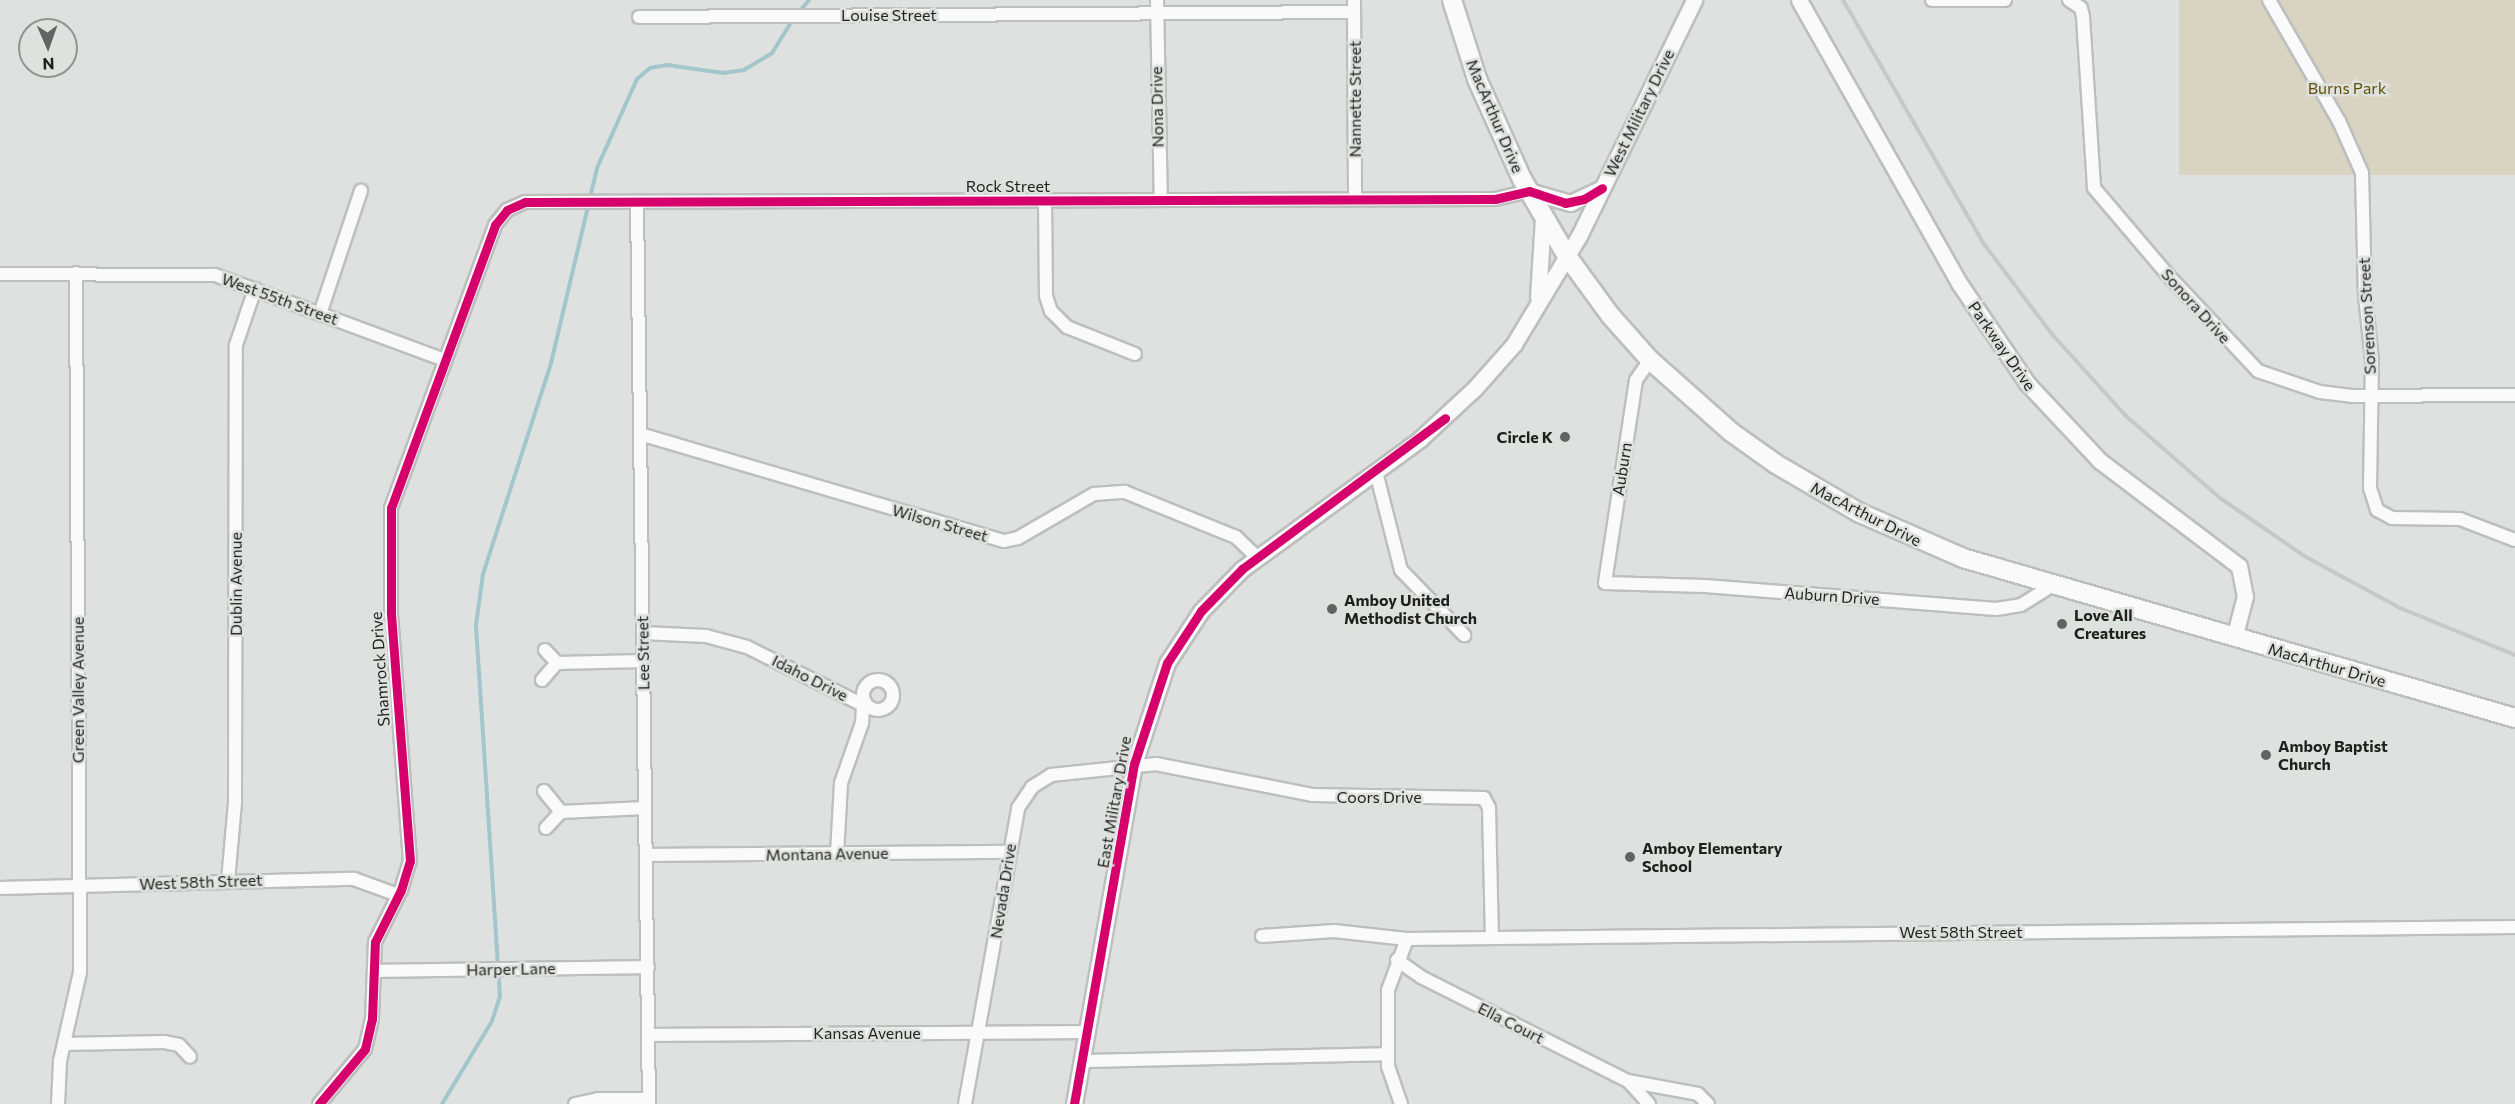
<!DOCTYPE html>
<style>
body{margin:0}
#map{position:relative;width:2515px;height:1104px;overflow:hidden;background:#dfe1e0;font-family:Commissioner,sans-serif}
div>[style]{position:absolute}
.green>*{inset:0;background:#d9d4c2;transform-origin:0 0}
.stream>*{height:4px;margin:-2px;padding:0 2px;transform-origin:2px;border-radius:2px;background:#a1c6cc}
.roads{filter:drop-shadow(2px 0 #bdbfbe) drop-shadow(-2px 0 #bdbfbe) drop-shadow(0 2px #bdbfbe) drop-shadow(0 -2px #bdbfbe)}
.minor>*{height:12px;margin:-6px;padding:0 6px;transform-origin:6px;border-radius:6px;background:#fafafa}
.minor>.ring{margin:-6px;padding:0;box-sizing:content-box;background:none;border:12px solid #fafafa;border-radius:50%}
.tertiary>*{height:15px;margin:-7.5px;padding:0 7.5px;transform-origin:7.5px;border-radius:7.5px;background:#fafafa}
.primary>*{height:18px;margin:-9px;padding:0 9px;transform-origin:9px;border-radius:9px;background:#fafafa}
.rail>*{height:4px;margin:-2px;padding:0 2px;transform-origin:2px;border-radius:2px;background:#c7c8c7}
.cycleway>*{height:9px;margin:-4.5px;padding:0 4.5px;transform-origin:4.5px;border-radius:4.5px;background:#d6006c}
.dots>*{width:16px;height:16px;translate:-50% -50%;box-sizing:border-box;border:3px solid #dee2df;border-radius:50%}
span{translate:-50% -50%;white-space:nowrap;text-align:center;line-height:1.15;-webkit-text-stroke:5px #dee2df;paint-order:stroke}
.street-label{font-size:16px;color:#1f201f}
.park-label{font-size:16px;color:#634f06}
.poi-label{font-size:16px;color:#1f201f;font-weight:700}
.right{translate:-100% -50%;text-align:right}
.left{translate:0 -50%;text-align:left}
.north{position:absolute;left:18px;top:18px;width:60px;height:60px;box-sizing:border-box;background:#dee2df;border:2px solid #929492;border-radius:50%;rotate:178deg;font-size:16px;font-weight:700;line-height:24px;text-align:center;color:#1f201f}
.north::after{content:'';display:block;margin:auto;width:21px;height:27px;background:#626463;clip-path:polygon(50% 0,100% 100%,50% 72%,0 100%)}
</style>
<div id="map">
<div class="green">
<i style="left:2179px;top:0;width:336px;height:175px"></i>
</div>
<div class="stream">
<i style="left:799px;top:12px;width:16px;rotate:-50deg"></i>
<i style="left:442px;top:1104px;width:97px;rotate:-58.9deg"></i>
<i style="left:492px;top:1021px;width:25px;rotate:-72deg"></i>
<i style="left:500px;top:997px;width:373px;rotate:-93.7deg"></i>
<i style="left:476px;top:625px;width:51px;rotate:-82.2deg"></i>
<i style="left:483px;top:574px;width:222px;rotate:-72.1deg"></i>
<i style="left:551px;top:363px;width:200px;rotate:-76.7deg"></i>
<i style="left:597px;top:168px;width:98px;rotate:-65.8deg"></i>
<i style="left:637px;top:79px;width:17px;rotate:-40deg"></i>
<i style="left:650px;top:68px;width:17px;rotate:-10deg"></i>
<i style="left:667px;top:65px;width:57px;rotate:8.1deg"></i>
<i style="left:723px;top:73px;width:21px;rotate:-8deg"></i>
<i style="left:744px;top:70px;width:33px;rotate:-31deg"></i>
<i style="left:772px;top:53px;width:39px;rotate:-58deg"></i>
</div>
<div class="roads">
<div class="minor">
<i style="left:1157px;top:0;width:200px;rotate:88.9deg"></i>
<i style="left:1354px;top:0;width:198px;rotate:89.7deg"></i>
<i style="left:1932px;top:0;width:73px"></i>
<i style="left:2069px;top:0;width:14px;rotate:34deg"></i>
<i style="left:2081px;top:8px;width:9px;rotate:77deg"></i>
<i style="left:2083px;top:17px;width:171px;rotate:86.3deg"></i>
<i style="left:2094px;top:188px;width:111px;rotate:49.7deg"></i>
<i style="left:2166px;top:273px;width:134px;rotate:46.8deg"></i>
<i style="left:2258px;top:371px;width:65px;rotate:18.7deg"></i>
<i style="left:2320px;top:392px;width:32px;rotate:7deg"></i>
<i style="left:2352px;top:396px;width:163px;rotate:-0.4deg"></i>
<i style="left:2269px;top:0;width:140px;rotate:60deg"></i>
<i style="left:2339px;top:121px;width:57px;rotate:66.1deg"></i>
<i style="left:2362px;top:173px;width:122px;rotate:88.6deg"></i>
<i style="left:2365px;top:295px;width:65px;rotate:83.9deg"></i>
<i style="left:2372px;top:360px;width:128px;rotate:90.9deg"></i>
<i style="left:2370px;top:488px;width:23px;rotate:72deg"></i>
<i style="left:2377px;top:510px;width:17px;rotate:28deg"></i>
<i style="left:2392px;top:518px;width:68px;rotate:0.8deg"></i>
<i style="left:2460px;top:519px;width:59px;rotate:20.9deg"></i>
<i style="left:639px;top:17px;width:715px;rotate:-0.4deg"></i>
<i style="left:1045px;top:200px;width:96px;rotate:89.4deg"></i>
<i style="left:1046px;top:296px;width:16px;rotate:72deg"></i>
<i style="left:1051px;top:311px;width:23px;rotate:45deg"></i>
<i style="left:1067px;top:327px;width:73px;rotate:21.7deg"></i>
<i style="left:637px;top:202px;width:902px;rotate:89.24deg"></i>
<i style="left:0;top:274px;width:215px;rotate:0.3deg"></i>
<i style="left:215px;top:275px;width:245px;rotate:20.3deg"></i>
<i style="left:320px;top:314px;width:130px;rotate:-71.6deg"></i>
<i style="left:1650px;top:360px;width:24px;rotate:125deg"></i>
<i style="left:1636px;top:380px;width:205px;rotate:98.7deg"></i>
<i style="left:1605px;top:583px;width:100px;rotate:1.7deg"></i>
<i style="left:1705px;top:586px;width:292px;rotate:4.5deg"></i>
<i style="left:1996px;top:609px;width:25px;rotate:-9deg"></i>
<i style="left:2021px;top:605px;width:36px;rotate:-32deg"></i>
<i style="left:640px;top:434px;width:379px;rotate:16.4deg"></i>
<i style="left:1004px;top:541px;width:14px;rotate:-12deg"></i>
<i style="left:1018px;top:538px;width:88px;rotate:-30.1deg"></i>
<i style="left:1094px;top:494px;width:31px;rotate:-4deg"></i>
<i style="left:1125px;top:492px;width:120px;rotate:22.1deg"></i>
<i style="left:1236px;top:537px;width:29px;rotate:44deg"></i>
<i style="left:1376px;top:472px;width:101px;rotate:75.7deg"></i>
<i style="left:1401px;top:570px;width:91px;rotate:45.9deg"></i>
<i style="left:643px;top:633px;width:63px;rotate:2.7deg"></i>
<i style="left:706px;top:636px;width:42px;rotate:15deg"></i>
<i style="left:747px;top:647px;width:130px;rotate:26.6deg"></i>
<i style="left:863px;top:705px;width:18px;rotate:93deg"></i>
<i style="left:862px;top:723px;width:64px;rotate:109.3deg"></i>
<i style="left:841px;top:783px;width:71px;rotate:93.2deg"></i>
<i style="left:545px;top:650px;width:18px;rotate:47deg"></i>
<i class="ring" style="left:863px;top:680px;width:18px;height:18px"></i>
<i style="left:542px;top:680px;width:23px;rotate:-49deg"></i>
<i style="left:557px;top:663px;width:86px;rotate:-1.3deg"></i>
<i style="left:544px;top:791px;width:27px;rotate:51deg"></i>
<i style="left:546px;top:828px;width:22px;rotate:-47deg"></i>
<i style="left:561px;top:812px;width:84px;rotate:-2.7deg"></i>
<i style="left:646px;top:855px;width:363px;rotate:-0.5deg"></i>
<i style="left:228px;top:881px;width:79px;rotate:-84.9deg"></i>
<i style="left:235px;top:802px;width:457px;rotate:-89.9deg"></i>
<i style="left:236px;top:345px;width:59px;rotate:-71.3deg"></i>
<i style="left:0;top:888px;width:354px;rotate:-1.5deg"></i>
<i style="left:354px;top:879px;width:47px;rotate:20deg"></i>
<i style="left:1262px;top:936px;width:72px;rotate:-4deg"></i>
<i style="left:1334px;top:931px;width:73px;rotate:6.3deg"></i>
<i style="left:1407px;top:939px;width:1108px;rotate:-0.62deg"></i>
<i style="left:1397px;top:960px;width:29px;rotate:35deg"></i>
<i style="left:1421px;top:977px;width:232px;rotate:26.7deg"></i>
<i style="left:374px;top:971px;width:274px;rotate:-0.8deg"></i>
<i style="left:648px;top:1035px;width:437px;rotate:-0.4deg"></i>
<i style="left:64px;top:1044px;width:100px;rotate:-1.1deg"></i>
<i style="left:164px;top:1042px;width:15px;rotate:11deg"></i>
<i style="left:179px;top:1045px;width:16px;rotate:47deg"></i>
<i style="left:1081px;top:1061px;width:307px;rotate:-1.3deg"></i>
<i style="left:58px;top:1104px;width:43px;rotate:-87.3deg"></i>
<i style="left:60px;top:1061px;width:91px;rotate:-77.3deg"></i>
<i style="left:80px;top:972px;width:699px;rotate:-90.33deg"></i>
<i style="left:319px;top:1104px;width:72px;rotate:-50.1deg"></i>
<i style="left:365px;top:1049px;width:31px;rotate:-77deg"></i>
<i style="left:372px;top:1019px;width:77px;rotate:-87.8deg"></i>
<i style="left:375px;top:942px;width:58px;rotate:-63.4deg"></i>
<i style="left:401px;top:890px;width:30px;rotate:-73deg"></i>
<i style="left:410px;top:861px;width:250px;rotate:-94.4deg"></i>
<i style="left:391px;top:612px;width:104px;rotate:-90deg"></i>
<i style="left:391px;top:508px;width:302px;rotate:-69.8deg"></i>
<i style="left:495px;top:225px;width:19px;rotate:-51deg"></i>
<i style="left:507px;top:210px;width:20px;rotate:-24deg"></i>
<i style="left:525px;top:202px;width:970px;rotate:-0.18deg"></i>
<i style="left:1495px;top:199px;width:35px;rotate:-13deg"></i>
<i style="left:575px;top:1104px;width:24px;rotate:-12deg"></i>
<i style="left:598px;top:1099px;width:51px"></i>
<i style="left:965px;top:1104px;width:301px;rotate:-79.8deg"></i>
<i style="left:1018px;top:808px;width:25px;rotate:-56deg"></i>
<i style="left:1032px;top:787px;width:22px;rotate:-32deg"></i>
<i style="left:1051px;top:775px;width:106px;rotate:-6deg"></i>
<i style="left:1156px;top:764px;width:159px;rotate:11.2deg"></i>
<i style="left:1312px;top:795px;width:172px;rotate:1deg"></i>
<i style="left:1484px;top:798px;width:11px;rotate:63deg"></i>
<i style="left:1489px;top:808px;width:130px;rotate:88.7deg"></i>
<i style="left:1401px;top:1104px;width:39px;rotate:-109deg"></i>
<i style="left:1388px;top:1067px;width:77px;rotate:-90deg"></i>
<i style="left:1388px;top:990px;width:54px;rotate:-69.6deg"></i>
<i style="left:1649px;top:1104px;width:31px;rotate:-132deg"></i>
<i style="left:1628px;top:1081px;width:71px;rotate:10.5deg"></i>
<i style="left:1698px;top:1094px;width:14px;rotate:45deg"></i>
</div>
<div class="tertiary">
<i style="left:1799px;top:0;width:325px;rotate:60.5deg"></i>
<i style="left:1959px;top:283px;width:121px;rotate:55.8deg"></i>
<i style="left:2027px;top:383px;width:107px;rotate:46.9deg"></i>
<i style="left:2100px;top:461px;width:174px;rotate:37.1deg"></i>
<i style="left:2239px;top:566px;width:31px;rotate:79deg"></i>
<i style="left:2245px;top:596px;width:43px;rotate:104.7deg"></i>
<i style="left:1529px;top:191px;width:43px;rotate:16.3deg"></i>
<i style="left:1570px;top:203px;width:35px;rotate:-25deg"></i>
<i style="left:1538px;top:297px;width:80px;rotate:-86.4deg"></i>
<i style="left:1074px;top:1104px;width:345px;rotate:-80deg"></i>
<i style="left:1134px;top:764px;width:106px;rotate:-71.9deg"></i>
<i style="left:1167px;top:663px;width:62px;rotate:-56.8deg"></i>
<i style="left:1201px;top:611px;width:59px;rotate:-45.7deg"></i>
<i style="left:1242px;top:569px;width:220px;rotate:-36.1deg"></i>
<i style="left:1420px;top:439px;width:75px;rotate:-42.8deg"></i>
<i style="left:1475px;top:388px;width:59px;rotate:-48.4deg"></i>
<i style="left:1514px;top:344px;width:126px;rotate:-59deg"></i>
<i style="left:1579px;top:236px;width:263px;rotate:-64deg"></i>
</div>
<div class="primary">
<i style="left:1452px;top:0;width:83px;rotate:72.4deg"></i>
<i style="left:1477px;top:79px;width:110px;rotate:65.8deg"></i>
<i style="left:1522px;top:179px;width:89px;rotate:59.7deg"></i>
<i style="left:1567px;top:256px;width:73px;rotate:53.9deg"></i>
<i style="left:1610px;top:315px;width:60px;rotate:48.4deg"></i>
<i style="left:1650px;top:360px;width:108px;rotate:41.6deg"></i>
<i style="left:1731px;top:432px;width:55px;rotate:35.4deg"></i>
<i style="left:1776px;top:464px;width:97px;rotate:30.3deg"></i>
<i style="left:1860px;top:513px;width:112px;rotate:23.6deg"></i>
<i style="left:1963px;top:558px;width:575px;rotate:16.16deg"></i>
</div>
</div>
<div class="rail">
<i style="left:1843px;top:0;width:282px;rotate:60deg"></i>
<i style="left:1984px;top:244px;width:111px;rotate:53deg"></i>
<i style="left:2051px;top:333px;width:112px;rotate:47.9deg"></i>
<i style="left:2126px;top:416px;width:125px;rotate:41.1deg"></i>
<i style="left:2220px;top:498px;width:104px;rotate:34.5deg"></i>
<i style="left:2306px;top:557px;width:107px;rotate:28.5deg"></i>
<i style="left:2400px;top:608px;width:124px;rotate:22.2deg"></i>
</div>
<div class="cycleway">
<i style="left:319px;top:1104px;width:72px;rotate:-50.1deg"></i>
<i style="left:365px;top:1049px;width:31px;rotate:-77deg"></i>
<i style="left:372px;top:1019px;width:77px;rotate:-87.8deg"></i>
<i style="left:375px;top:942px;width:58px;rotate:-63.4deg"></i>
<i style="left:401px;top:890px;width:30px;rotate:-73deg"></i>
<i style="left:410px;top:861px;width:250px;rotate:-94.4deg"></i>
<i style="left:391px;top:612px;width:104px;rotate:-90deg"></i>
<i style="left:391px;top:508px;width:302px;rotate:-69.8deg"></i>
<i style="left:495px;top:225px;width:19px;rotate:-51deg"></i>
<i style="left:507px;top:210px;width:20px;rotate:-24deg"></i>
<i style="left:525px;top:202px;width:970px;rotate:-0.18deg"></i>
<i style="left:1495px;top:199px;width:35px;rotate:-13deg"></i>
<i style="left:1529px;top:191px;width:38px;rotate:18deg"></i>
<i style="left:1565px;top:203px;width:19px;rotate:-12deg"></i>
<i style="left:1584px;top:199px;width:21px;rotate:-31deg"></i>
<i style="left:1074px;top:1104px;width:345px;rotate:-80deg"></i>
<i style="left:1134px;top:764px;width:106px;rotate:-71.9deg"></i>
<i style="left:1167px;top:663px;width:62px;rotate:-56.8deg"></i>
<i style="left:1201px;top:611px;width:59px;rotate:-45.7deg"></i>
<i style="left:1242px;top:569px;width:253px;rotate:-36.6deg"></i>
</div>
<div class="dots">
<i style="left:1565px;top:437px;background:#626463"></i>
<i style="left:1332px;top:609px;background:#626463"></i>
<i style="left:2062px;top:624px;background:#626463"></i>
<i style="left:2266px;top:755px;background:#626463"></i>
<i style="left:1630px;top:857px;background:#626463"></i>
</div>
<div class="street-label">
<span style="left:889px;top:15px">Louise Street</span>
<span style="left:1355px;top:99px;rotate:-90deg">Nannette Street</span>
<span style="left:1157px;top:107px;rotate:-91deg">Nona Drive</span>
<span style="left:1639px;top:113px;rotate:-64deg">West Military Drive</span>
<span style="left:1495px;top:116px;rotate:67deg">MacArthur Drive</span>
<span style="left:1008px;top:186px">Rock Street</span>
<span style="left:280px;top:299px;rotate:20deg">West 55th Street</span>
<span style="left:2196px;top:306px;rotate:48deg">Sonora Drive</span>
<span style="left:2367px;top:316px;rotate:-93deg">Sorenson Street</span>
<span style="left:2002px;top:346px;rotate:55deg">Parkway Drive</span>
<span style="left:1622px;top:469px;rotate:-81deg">Auburn</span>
<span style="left:1866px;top:514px;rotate:27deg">MacArthur Drive</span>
<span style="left:940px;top:523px;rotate:16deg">Wilson Street</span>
<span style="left:236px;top:584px;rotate:-90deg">Dublin Avenue</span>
<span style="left:1832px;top:596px;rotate:4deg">Auburn Drive</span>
<span style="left:643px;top:653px;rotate:-91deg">Lee Street</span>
<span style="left:2327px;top:665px;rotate:16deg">MacArthur Drive</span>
<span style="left:380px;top:669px;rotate:-94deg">Shamrock Drive</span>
<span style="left:810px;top:678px;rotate:27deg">Idaho Drive</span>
<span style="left:78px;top:690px;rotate:-90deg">Green Valley Avenue</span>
<span style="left:1379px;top:797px">Coors Drive</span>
<span style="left:1114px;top:802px;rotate:-80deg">East Military Drive</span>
<span style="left:827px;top:854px;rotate:-1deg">Montana Avenue</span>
<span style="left:201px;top:882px;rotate:-2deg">West 58th Street</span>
<span style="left:1003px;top:891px;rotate:-81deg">Nevada Drive</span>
<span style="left:1961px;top:932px">West 58th Street</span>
<span style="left:511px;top:969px;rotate:-1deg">Harper Lane</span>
<span style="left:1511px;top:1023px;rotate:27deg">Ella Court</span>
<span style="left:867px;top:1033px">Kansas Avenue</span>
</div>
<div class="park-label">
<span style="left:2347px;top:88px">Burns Park</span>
</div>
<div class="poi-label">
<span class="right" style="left:1553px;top:437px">Circle K</span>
<span class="left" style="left:1344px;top:609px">Amboy United<br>Methodist Church</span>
<span class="left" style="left:2074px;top:624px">Love All<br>Creatures</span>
<span class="left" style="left:2278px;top:755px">Amboy Baptist<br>Church</span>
<span class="left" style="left:1642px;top:857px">Amboy Elementary<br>School</span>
</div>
<div class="north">N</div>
</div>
